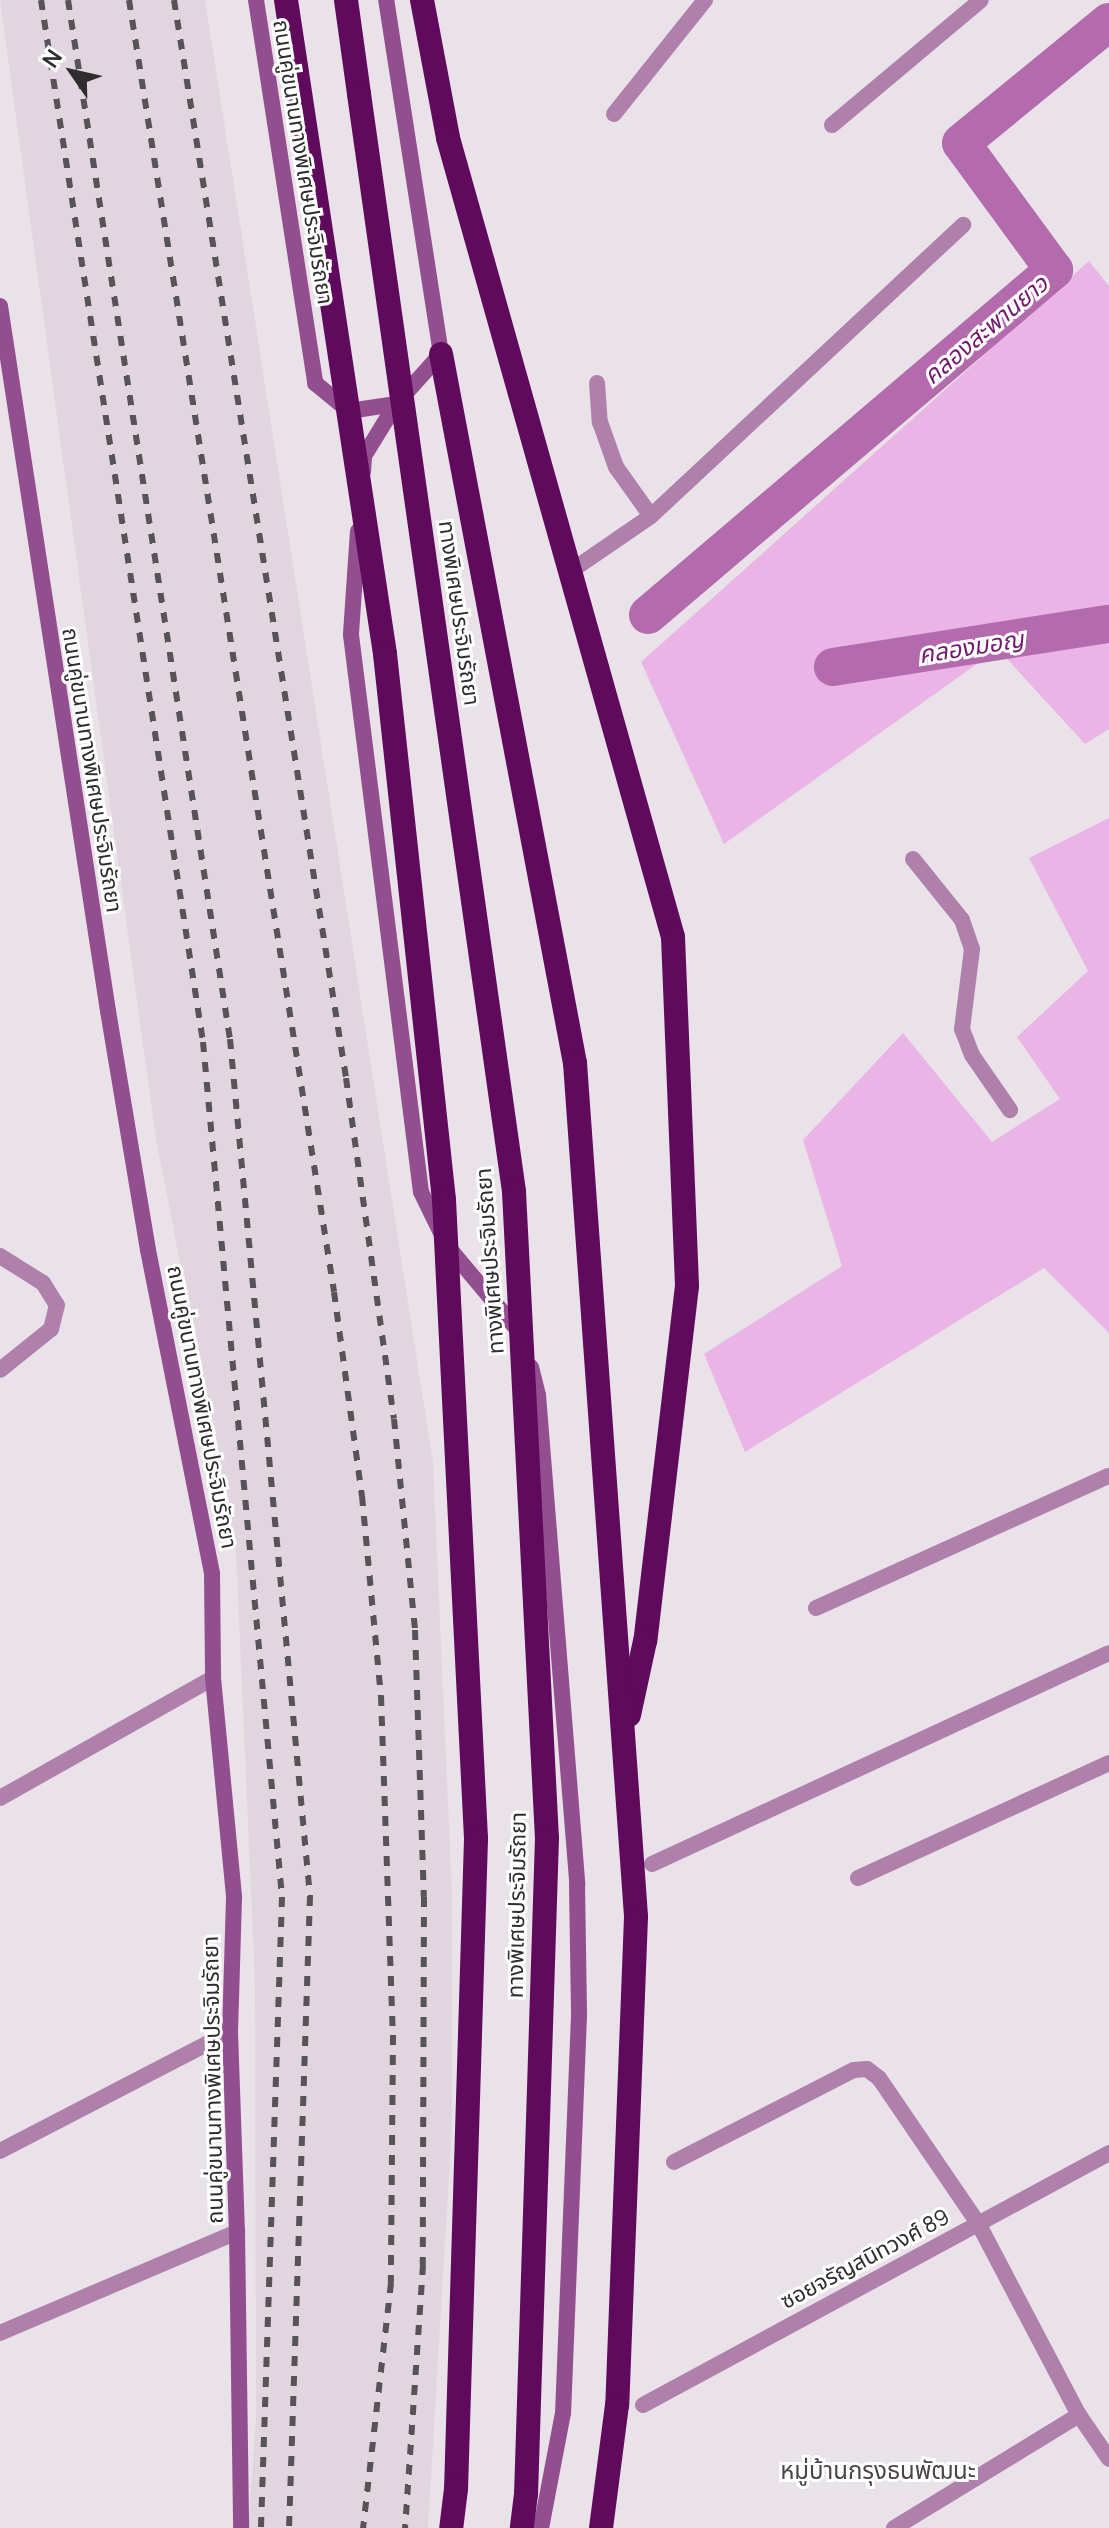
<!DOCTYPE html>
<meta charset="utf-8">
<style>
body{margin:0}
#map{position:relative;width:1109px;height:2528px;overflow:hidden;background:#e9e2e8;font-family:Manrope,"Noto Sans Thai",sans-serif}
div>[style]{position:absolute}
.built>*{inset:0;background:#e1d5e0}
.green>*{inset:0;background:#ebb4e6}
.canal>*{height:38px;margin:-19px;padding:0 19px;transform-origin:19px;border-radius:19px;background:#b36bad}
.lane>*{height:16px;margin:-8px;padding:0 8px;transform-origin:8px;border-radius:8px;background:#b080ac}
.street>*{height:16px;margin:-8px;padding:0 8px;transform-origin:8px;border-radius:8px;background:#b080ac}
.secondary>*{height:16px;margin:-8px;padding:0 8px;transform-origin:8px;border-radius:8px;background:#934e8f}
.highway>*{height:24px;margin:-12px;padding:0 12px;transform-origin:12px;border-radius:12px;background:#600a5d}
.rail>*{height:6px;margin-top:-3px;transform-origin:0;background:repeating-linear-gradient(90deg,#575356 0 10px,transparent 0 20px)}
.highway-bridge>*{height:24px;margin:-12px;padding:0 12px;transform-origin:12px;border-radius:12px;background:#600a5d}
span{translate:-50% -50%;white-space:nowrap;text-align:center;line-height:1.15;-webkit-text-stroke:6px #fff;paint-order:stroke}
.street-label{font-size:22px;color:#2f2c2e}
.water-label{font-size:24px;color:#721a6e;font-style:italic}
.neighbourhood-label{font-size:24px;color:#4b454a}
.north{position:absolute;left:32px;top:32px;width:80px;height:80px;-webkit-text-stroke:6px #fff;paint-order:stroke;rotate:304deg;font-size:22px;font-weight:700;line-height:32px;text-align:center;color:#2f2c2e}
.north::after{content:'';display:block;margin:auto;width:28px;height:36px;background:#2f2c2e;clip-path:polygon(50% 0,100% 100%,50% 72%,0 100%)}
</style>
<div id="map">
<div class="built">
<i style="clip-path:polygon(0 0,205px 0,433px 1463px,452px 1895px,452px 2124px,428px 2528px,248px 2528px,256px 2420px,255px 1982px,236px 1551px,156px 1139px)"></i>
</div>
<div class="green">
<i style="clip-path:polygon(1089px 261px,1109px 286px,1109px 729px,1085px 744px,998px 649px,724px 844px,641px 662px)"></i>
<i style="clip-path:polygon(1109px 818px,1109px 1333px,1044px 1268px,745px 1452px,704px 1354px,842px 1266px,803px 1140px,903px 1033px,992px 1142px,1060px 1099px,1017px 1037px,1088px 971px,1029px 858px)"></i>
</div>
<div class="canal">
<i style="left:648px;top:615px;width:533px;rotate:-40.36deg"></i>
<i style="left:1054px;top:270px;width:157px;rotate:-126.2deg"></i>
<i style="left:961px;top:143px;width:191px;rotate:-39.3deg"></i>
<i style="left:833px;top:667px;width:279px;rotate:-8.9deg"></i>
</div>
<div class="lane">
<i style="left:597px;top:383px;width:39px;rotate:86deg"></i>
<i style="left:600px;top:422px;width:48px;rotate:70.4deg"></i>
<i style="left:616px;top:467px;width:60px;rotate:54.5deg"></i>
<i style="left:913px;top:859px;width:78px;rotate:51.2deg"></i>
<i style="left:962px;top:920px;width:31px;rotate:71deg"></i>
<i style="left:972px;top:949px;width:81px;rotate:97.1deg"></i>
<i style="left:962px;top:1029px;width:28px;rotate:69deg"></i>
<i style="left:972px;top:1055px;width:67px;rotate:55.4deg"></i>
<i style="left:0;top:2333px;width:258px;rotate:-23.1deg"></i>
</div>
<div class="street">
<i style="left:614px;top:114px;width:146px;rotate:-51.4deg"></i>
<i style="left:832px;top:125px;width:194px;rotate:-40deg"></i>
<i style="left:571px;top:571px;width:97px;rotate:-34.5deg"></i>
<i style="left:651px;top:516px;width:427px;rotate:-43deg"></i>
<i style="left:0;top:1256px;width:51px;rotate:32.1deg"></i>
<i style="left:43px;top:1283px;width:26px;rotate:58deg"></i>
<i style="left:57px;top:1305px;width:25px;rotate:104deg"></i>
<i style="left:51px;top:1329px;width:65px;rotate:141.2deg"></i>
<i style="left:816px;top:1608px;width:321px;rotate:-24.3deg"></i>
<i style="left:0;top:1798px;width:244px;rotate:-29.4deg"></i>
<i style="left:652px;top:1864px;width:503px;rotate:-24.78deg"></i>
<i style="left:858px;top:1878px;width:276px;rotate:-24.6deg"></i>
<i style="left:0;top:2151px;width:259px;rotate:-27.4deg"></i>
<i style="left:674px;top:2162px;width:202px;rotate:-27.1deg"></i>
<i style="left:854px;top:2070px;width:13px;rotate:-4deg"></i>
<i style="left:867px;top:2069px;width:15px;rotate:37deg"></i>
<i style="left:879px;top:2078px;width:176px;rotate:55.7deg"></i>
<i style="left:978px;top:2223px;width:217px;rotate:62.3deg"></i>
<i style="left:1079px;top:2415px;width:53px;rotate:55.7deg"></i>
<i style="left:643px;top:2405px;width:530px;rotate:-28.4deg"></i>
<i style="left:894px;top:2528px;width:217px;rotate:-31.4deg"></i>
</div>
<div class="secondary">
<i style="left:256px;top:0;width:388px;rotate:81.2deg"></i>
<i style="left:315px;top:383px;width:44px;rotate:39.5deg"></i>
<i style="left:349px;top:411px;width:48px;rotate:-8.5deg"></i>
<i style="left:0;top:306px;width:713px;rotate:81.29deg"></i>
<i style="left:108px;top:1011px;width:242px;rotate:80.5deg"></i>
<i style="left:148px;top:1250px;width:330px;rotate:78.8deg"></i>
<i style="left:212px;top:1574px;width:104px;rotate:89.4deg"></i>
<i style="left:213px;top:1678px;width:221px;rotate:84.5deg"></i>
<i style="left:234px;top:1898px;width:134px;rotate:91.7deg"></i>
<i style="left:230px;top:2032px;width:200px;rotate:88deg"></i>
<i style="left:237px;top:2232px;width:296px;rotate:89.2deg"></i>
<i style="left:363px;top:472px;width:16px;rotate:-86deg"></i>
<i style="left:364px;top:456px;width:61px;rotate:-58.4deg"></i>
<i style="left:396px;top:404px;width:67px;rotate:-48deg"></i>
<i style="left:441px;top:354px;width:358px;rotate:-98.8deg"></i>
<i style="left:358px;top:531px;width:104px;rotate:93.9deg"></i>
<i style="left:351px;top:635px;width:561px;rotate:82.84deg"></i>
<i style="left:421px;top:1192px;width:61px;rotate:63.9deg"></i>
<i style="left:448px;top:1247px;width:114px;rotate:50deg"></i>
<i style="left:531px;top:1367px;width:29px;rotate:76deg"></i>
<i style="left:538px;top:1395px;width:491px;rotate:85.4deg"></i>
<i style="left:577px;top:1884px;width:132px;rotate:89.1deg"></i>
<i style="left:579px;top:2016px;width:397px;rotate:92.3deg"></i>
<i style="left:563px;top:2413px;width:117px;rotate:100.8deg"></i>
</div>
<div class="highway">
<i style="left:346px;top:0;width:95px;rotate:82.1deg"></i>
<i style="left:422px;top:0;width:140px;rotate:79.3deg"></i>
<i style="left:448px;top:138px;width:830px;rotate:74.27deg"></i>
<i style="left:673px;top:937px;width:349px;rotate:87.7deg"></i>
<i style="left:687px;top:1286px;width:357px;rotate:96.7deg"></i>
<i style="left:645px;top:1641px;width:76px;rotate:102.2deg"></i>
<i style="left:441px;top:354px;width:722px;rotate:79.3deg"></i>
<i style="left:575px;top:1063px;width:856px;rotate:85.91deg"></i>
<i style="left:636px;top:1917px;width:488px;rotate:92.2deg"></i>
<i style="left:617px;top:2405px;width:124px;rotate:97.4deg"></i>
</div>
<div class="rail">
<i style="left:41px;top:0;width:1055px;rotate:81.16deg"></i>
<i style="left:203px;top:1042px;width:859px;rotate:84.72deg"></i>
<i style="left:282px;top:1897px;width:631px;rotate:91.91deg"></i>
<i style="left:68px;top:0;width:1052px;rotate:81.14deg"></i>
<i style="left:230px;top:1039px;width:861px;rotate:84.67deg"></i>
<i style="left:310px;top:1896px;width:632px;rotate:91.9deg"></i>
<i style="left:129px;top:0;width:1308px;rotate:80.98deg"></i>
<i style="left:334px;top:1292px;width:206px;rotate:82.2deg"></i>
<i style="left:362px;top:1496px;width:201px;rotate:84.6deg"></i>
<i style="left:381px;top:1696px;width:339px;rotate:88deg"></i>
<i style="left:393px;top:2035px;width:248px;rotate:90.5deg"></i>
<i style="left:391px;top:2283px;width:247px;rotate:96.5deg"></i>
<i style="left:174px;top:0;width:1092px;rotate:80.93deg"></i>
<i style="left:346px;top:1078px;width:344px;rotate:82deg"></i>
<i style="left:394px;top:1419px;width:212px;rotate:84.3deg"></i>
<i style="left:415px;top:1630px;width:267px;rotate:88.1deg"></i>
<i style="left:424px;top:1897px;width:368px;rotate:90.2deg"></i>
<i style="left:423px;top:2265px;width:264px;rotate:93.9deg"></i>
</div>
<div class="highway-bridge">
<i style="left:286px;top:0;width:661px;rotate:81.39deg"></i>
<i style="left:385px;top:654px;width:549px;rotate:83.83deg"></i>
<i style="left:444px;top:1200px;width:640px;rotate:87.13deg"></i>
<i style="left:476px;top:1839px;width:650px;rotate:91.76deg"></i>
<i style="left:456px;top:2489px;width:39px;rotate:97deg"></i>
<i style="left:359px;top:94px;width:1109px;rotate:81.96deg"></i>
<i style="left:514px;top:1192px;width:647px;rotate:87.08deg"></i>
<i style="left:547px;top:1838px;width:656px;rotate:91.83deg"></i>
<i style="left:526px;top:2494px;width:34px;rotate:97deg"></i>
</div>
<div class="street-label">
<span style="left:303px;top:162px;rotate:81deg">ถนนคู่ขนานทางพิเศษประจิมรัถยา</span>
<span style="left:459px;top:613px;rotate:82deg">ทางพิเศษประจิมรัถยา</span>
<span style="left:92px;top:770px;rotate:81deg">ถนนคู่ขนานทางพิเศษประจิมรัถยา</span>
<span style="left:490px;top:1261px;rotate:-94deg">ทางพิเศษประจิมรัถยา</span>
<span style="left:202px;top:1407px;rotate:79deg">ถนนคู่ขนานทางพิเศษประจิมรัถยา</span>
<span style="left:517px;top:1905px;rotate:-89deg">ทางพิเศษประจิมรัถยา</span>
<span style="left:213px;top:2080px;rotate:-91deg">ถนนคู่ขนานทางพิเศษประจิมรัถยา</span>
<span style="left:865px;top:2259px;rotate:-28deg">ซอยจรัญสนิทวงศ์ 89</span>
</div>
<div class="water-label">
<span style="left:985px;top:329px;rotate:-40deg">คลองสะพานยาว</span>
<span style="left:971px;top:646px;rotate:-9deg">คลองมอญ</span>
</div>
<div class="neighbourhood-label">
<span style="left:878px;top:2470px">หมู่บ้านกรุงธนพัฒนะ</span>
</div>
<div class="north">N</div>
</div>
